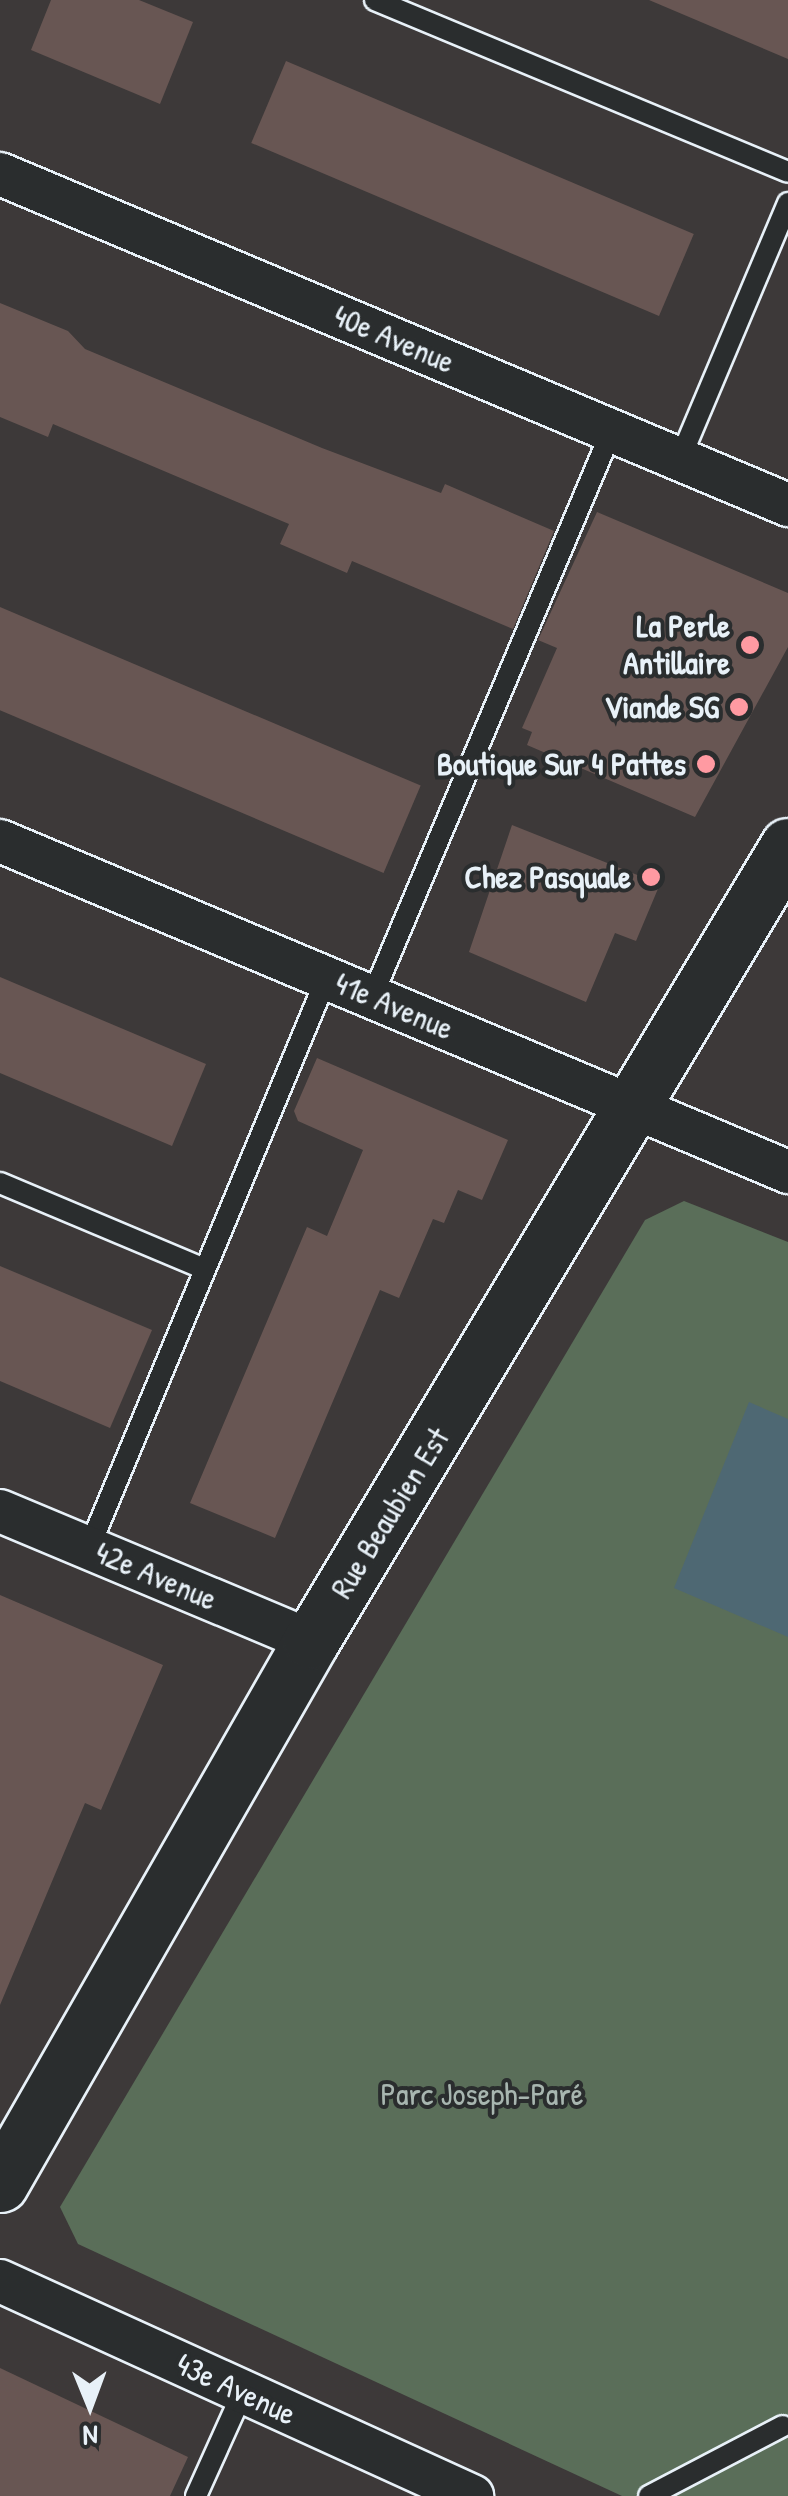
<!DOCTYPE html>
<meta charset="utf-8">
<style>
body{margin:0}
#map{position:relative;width:788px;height:2496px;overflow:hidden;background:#3d3939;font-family:"Patrick Hand",sans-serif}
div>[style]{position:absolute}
.green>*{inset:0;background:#5a6e59}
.water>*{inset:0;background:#4e6873}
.building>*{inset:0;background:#685653;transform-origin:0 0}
.roads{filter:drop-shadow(2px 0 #e8f1f8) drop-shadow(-2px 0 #e8f1f8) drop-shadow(0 2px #e8f1f8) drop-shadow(0 -2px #e8f1f8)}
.lane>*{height:20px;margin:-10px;padding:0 10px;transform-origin:10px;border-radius:10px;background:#2a2d2e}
.street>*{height:42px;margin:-21px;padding:0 21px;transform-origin:21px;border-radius:21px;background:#2a2d2e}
.secondary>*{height:55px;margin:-27.5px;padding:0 27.5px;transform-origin:27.5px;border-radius:27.5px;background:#2a2d2e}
.dots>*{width:28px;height:28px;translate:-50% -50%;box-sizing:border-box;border:5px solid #2a2d2e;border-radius:50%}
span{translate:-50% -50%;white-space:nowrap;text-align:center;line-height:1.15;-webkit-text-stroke:8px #2a2d2e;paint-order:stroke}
.street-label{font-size:32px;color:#e8f1f8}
.poi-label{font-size:32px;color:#e8f1f8;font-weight:700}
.right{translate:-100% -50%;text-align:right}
.park-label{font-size:32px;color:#a8b6b0}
.north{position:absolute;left:40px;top:2356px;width:100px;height:100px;-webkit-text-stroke:8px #2a2d2e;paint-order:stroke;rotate:179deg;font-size:28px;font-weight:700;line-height:40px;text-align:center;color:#e8f1f8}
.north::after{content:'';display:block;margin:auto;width:35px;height:45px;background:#e8f1f8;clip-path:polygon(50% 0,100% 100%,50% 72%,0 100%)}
</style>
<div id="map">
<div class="green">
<i style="clip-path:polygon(684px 1201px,788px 1242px,788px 2496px,622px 2496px,78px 2244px,60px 2207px,645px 1220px)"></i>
</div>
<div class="water">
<i style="clip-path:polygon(749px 1402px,788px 1419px,788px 1637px,674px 1588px)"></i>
</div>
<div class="building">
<i style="clip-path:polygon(51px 0,139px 0,193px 22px,160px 104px,31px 50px)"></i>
<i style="clip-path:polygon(649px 0,788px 0,788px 59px)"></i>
<i style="left:286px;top:61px;width:443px;height:89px;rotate:23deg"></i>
<i style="clip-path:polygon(0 303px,68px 331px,85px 349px,322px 448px,441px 493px,445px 484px,554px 531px,513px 629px,352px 561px,347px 573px,280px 544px,289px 524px,53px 424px,48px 437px,0 417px)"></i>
<i style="clip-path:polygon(597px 512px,788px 593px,788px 647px,695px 817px,527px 745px,532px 732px,522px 728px,557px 648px,538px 640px)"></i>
<i style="left:0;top:607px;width:457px;height:95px;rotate:23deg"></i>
<i style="clip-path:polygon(512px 825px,660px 884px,636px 941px,615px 933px,586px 1002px,469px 952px)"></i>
<i style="clip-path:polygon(0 977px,206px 1064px,172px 1146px,0 1073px)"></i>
<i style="clip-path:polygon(317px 1058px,508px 1140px,482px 1200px,458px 1190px,444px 1223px,433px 1219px,399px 1298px,380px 1290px,275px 1538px,190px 1503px,307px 1227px,327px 1236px,363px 1150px,298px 1121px,294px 1111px)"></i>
<i style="clip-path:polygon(0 1266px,152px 1330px,110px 1428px,0 1381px)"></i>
<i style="clip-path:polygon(0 1595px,163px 1665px,101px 1810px,85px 1803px,0 2005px)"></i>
<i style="clip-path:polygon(0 2368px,188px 2457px,170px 2496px,0 2496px)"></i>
</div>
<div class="roads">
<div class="lane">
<i style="left:375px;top:0;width:447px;rotate:22.6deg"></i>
<i style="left:680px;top:459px;width:278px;rotate:-67.1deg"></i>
<i style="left:372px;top:997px;width:616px;rotate:-67.06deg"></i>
<i style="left:0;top:1183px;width:222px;rotate:22.8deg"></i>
<i style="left:89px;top:1548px;width:619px;rotate:-67.37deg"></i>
<i style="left:196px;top:2496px;width:114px;rotate:-65.7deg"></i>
<i style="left:649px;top:2496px;width:151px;rotate:-27.6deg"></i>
</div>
<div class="street">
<i style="left:0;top:174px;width:855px;rotate:22.78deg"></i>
<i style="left:0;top:841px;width:855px;rotate:22.78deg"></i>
<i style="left:0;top:1511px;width:337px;rotate:22.7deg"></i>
<i style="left:0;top:2281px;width:519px;rotate:24.49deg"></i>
</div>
<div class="secondary">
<i style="left:0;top:2184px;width:626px;rotate:-60.2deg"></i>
<i style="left:311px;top:1641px;width:927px;rotate:-59.04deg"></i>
</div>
</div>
<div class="dots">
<i style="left:750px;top:645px;background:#ff9aa2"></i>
<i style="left:739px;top:707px;background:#ff9aa2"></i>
<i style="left:706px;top:764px;background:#ff9aa2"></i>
<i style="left:651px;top:877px;background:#ff9aa2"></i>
</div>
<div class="street-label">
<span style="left:394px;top:339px;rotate:23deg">40e Avenue</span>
<span style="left:394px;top:1006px;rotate:23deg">41e Avenue</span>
<span style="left:390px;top:1513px;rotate:-58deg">Rue Beaubien Est</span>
<span style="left:156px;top:1576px;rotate:23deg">42e Avenue</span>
<span style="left:236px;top:2389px;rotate:25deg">43e Avenue</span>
</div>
<div class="poi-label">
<span class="right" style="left:730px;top:645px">La Perle<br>Antillaire</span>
<span class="right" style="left:719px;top:707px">Viande SG</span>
<span class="right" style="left:686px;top:764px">Boutique Sur 4 Pattes</span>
<span class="right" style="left:631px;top:877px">Chez Pasquale</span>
</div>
<div class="park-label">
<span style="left:482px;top:2094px">Parc Joseph-Paré</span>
</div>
<div class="north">N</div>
</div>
